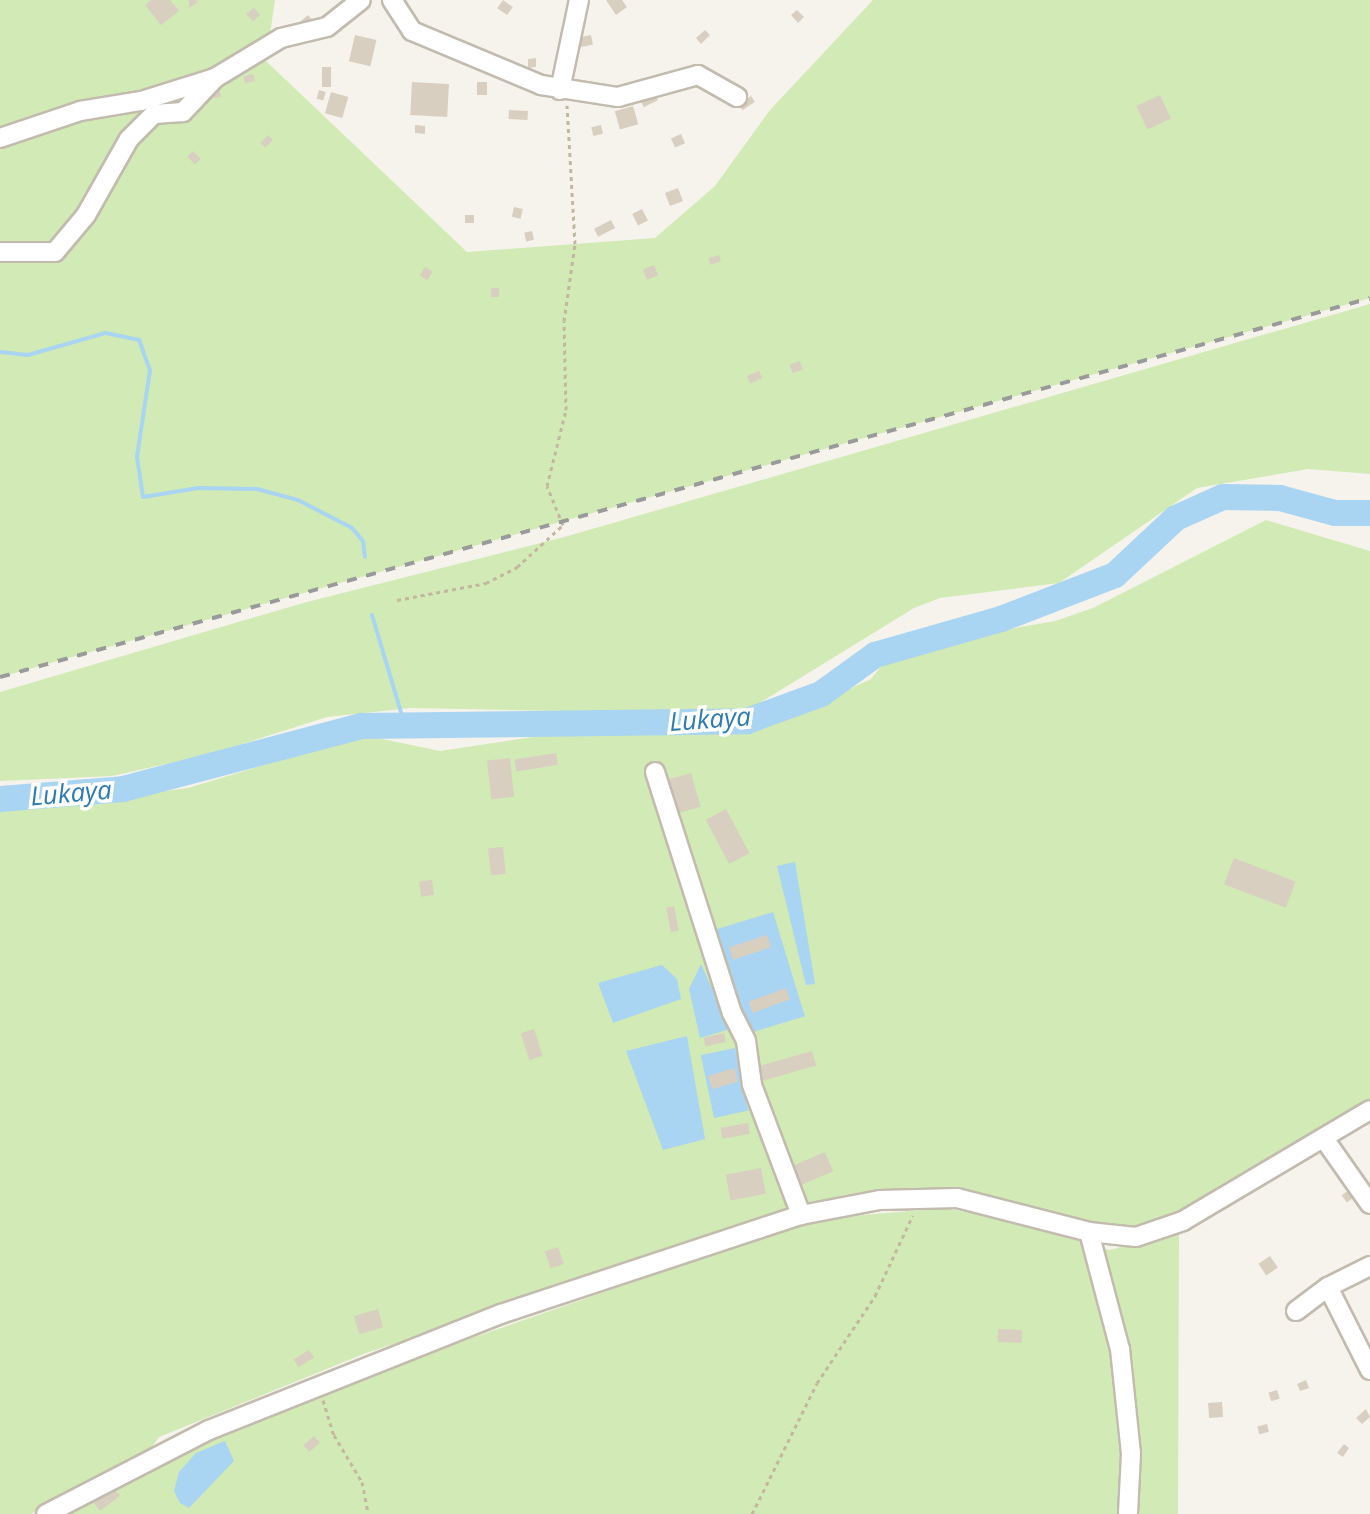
<!DOCTYPE html>
<style>
body{margin:0}
#map{position:relative;width:1370px;height:1514px;overflow:hidden;background:#f6f3ec;font-family:"Open Sans",sans-serif}
div>[style]{position:absolute}
.green>*{inset:0;background:#d2eab5}
.water>*{inset:0;background:#a9d4f2;transform-origin:0 0}
.stream>*{height:4px;margin:-2px;padding:0 2px;transform-origin:2px;border-radius:2px;background:#a9d4f2}
.river>*{height:26px;margin:-13px;padding:0 13px;transform-origin:13px;border-radius:13px;background:#a9d4f2}
.building>*{inset:0;background:#d8cfc1;transform-origin:0 0}
.path>*{height:3px;margin-top:-1.5px;transform-origin:0;background:repeating-linear-gradient(90deg,#c4b79f 0 4px,transparent 0 8px)}
.roads{filter:drop-shadow(2px 0 #c2bbae) drop-shadow(-2px 0 #c2bbae) drop-shadow(0 2px #c2bbae) drop-shadow(0 -2px #c2bbae)}
.minor>*{height:18px;margin:-9px;padding:0 9px;transform-origin:9px;border-radius:9px;background:#fff}
.rail>*{height:4px;margin-top:-2px;transform-origin:0;background:repeating-linear-gradient(90deg,#9a9a9a 0 10px,transparent 0 20px)}
span{translate:-50% -50%;white-space:nowrap;text-align:center;line-height:1.15;-webkit-text-stroke:7px #fff;paint-order:stroke}
.water-label{font-size:26px;color:#2e7ab2;font-style:italic}
</style>
<div id="map">
<div class="green">
<i style="clip-path:polygon(0 0,275px 0,266px 61px,467px 252px,655px 238px,715px 186px,770px 110px,873px 0,1370px 0,1370px 298px,0 677px)"></i>
<i style="clip-path:polygon(1370px 304px,1370px 474px,1308px 469px,1197px 488px,1059px 583px,940px 598px,914px 608px,750px 709px,662px 713px,411px 708px,327px 717px,211px 754px,112px 776px,0 781px,0 692px,303px 603px,568px 536px)"></i>
<i style="clip-path:polygon(1266px 520px,1370px 551px,1370px 1099px,1180px 1215px,1131px 1231px,995px 1199px,921px 1190px,855px 1193px,366px 1353px,159px 1437px,149px 1451px,31px 1514px,0 1514px,0 812px,188px 788px,363px 735px,440px 751px,539px 736px,665px 734px,785px 719px,871px 679px,887px 659px,946px 640px,1055px 621px,1093px 608px)"></i>
<i style="clip-path:polygon(946px 1208px,1022px 1224px,1109px 1250px,1179px 1234px,1178px 1514px,56px 1514px,122px 1477px,351px 1380px,815px 1219px)"></i>
</div>
<div class="water">
<i style="clip-path:polygon(795px 862px,815px 984px,806px 985px,777px 866px)"></i>
<i style="left:773px;top:912px;width:109px;height:61px;rotate:73deg"></i>
<i style="clip-path:polygon(701px 964px,730px 1029px,700px 1038px,689px 989px)"></i>
<i style="clip-path:polygon(662px 965px,677px 979px,681px 999px,613px 1023px,598px 983px)"></i>
<i style="clip-path:polygon(687px 1036px,705px 1139px,663px 1150px,626px 1051px)"></i>
<i style="left:735px;top:1048px;width:64px;height:35px;rotate:78deg"></i>
<i style="clip-path:polygon(225px 1441px,234px 1461px,189px 1508px,180px 1503px,174px 1491px,179px 1472px,196px 1453px)"></i>
</div>
<div class="stream">
<i style="left:0;top:352px;width:28px;rotate:6deg"></i>
<i style="left:28px;top:355px;width:81px;rotate:-15.8deg"></i>
<i style="left:106px;top:333px;width:34px;rotate:12deg"></i>
<i style="left:139px;top:340px;width:32px;rotate:70deg"></i>
<i style="left:150px;top:370px;width:88px;rotate:98.5deg"></i>
<i style="left:137px;top:457px;width:40px;rotate:81.5deg"></i>
<i style="left:143px;top:497px;width:56px;rotate:-9.3deg"></i>
<i style="left:198px;top:488px;width:59px;rotate:1deg"></i>
<i style="left:257px;top:489px;width:42px;rotate:15deg"></i>
<i style="left:298px;top:500px;width:61px;rotate:27.4deg"></i>
<i style="left:352px;top:528px;width:17px;rotate:50deg"></i>
<i style="left:363px;top:541px;width:16px;rotate:83deg"></i>
<i style="left:372px;top:615px;width:116px;rotate:73.4deg"></i>
</div>
<div class="river">
<i style="left:0;top:799px;width:123px;rotate:-4.6deg"></i>
<i style="left:123px;top:789px;width:247px;rotate:-14.8deg"></i>
<i style="left:362px;top:726px;width:385px;rotate:-0.7deg"></i>
<i style="left:747px;top:721px;width:79px;rotate:-20deg"></i>
<i style="left:821px;top:694px;width:67px;rotate:-35.8deg"></i>
<i style="left:875px;top:655px;width:131px;rotate:-15.9deg"></i>
<i style="left:1001px;top:619px;width:122px;rotate:-21.1deg"></i>
<i style="left:1115px;top:575px;width:83px;rotate:-43.1deg"></i>
<i style="left:1176px;top:518px;width:51px;rotate:-24.1deg"></i>
<i style="left:1223px;top:497px;width:57px;rotate:1deg"></i>
<i style="left:1280px;top:498px;width:57px;rotate:15.3deg"></i>
<i style="left:1335px;top:513px;width:35px"></i>
</div>
<div class="building">
<i style="clip-path:polygon(151px 0,170px 0,179px 11px,161px 25px,145px 5px)"></i>
<i style="clip-path:polygon(189px 0,196px 0,198px 2px,189px 8px)"></i>
<i style="left:503px;top:0;width:12px;height:10px;rotate:35deg"></i>
<i style="clip-path:polygon(606px 0,622px 0,627px 7px,616px 15px)"></i>
<i style="clip-path:polygon(254px 8px,260px 15px,253px 21px,246px 14px)"></i>
<i style="clip-path:polygon(797px 10px,804px 17px,798px 23px,791px 15px)"></i>
<i style="left:308px;top:15px;width:9px;height:15px;rotate:49deg"></i>
<i style="clip-path:polygon(705px 30px,710px 35px,701px 44px,696px 38px)"></i>
<i style="left:355px;top:35px;width:22px;height:27px;rotate:13deg"></i>
<i style="left:591px;top:35px;width:10px;height:12px;rotate:79deg"></i>
<i style="clip-path:polygon(536px 58px,536px 67px,528px 68px,528px 59px)"></i>
<i style="left:322px;top:67px;width:9px;height:20px"></i>
<i style="left:253px;top:74px;width:7px;height:10px;rotate:74deg"></i>
<i style="left:412px;top:82px;width:37px;height:33px;rotate:3deg"></i>
<i style="left:477px;top:82px;width:10px;height:13px"></i>
<i style="left:219px;top:86px;width:11px;height:11px;rotate:80deg"></i>
<i style="left:319px;top:90px;width:7px;height:9px;rotate:16deg"></i>
<i style="left:331px;top:92px;width:18px;height:22px;rotate:16deg"></i>
<i style="left:654px;top:92px;width:9px;height:16px;rotate:63deg"></i>
<i style="left:1160px;top:95px;width:26px;height:26px;rotate:65deg"></i>
<i style="left:751px;top:96px;width:7px;height:15px;rotate:56deg"></i>
<i style="left:633px;top:106px;width:19px;height:19px;rotate:74deg"></i>
<i style="left:509px;top:110px;width:19px;height:9px;rotate:3deg"></i>
<i style="clip-path:polygon(415px 125px,425px 126px,425px 134px,415px 133px)"></i>
<i style="left:601px;top:125px;width:9px;height:10px;rotate:77deg"></i>
<i style="left:681px;top:134px;width:10px;height:11px;rotate:66deg"></i>
<i style="left:268px;top:135px;width:7px;height:11px;rotate:45deg"></i>
<i style="left:193px;top:151px;width:11px;height:8px;rotate:45deg"></i>
<i style="left:678px;top:188px;width:14px;height:14px;rotate:69deg"></i>
<i style="left:514px;top:207px;width:9px;height:10px;rotate:13deg"></i>
<i style="left:642px;top:209px;width:13px;height:11px;rotate:63deg"></i>
<i style="left:465px;top:215px;width:9px;height:8px"></i>
<i style="left:611px;top:220px;width:9px;height:19px;rotate:63deg"></i>
<i style="left:532px;top:231px;width:9px;height:8px;rotate:77deg"></i>
<i style="left:719px;top:255px;width:7px;height:11px;rotate:74deg"></i>
<i style="left:654px;top:265px;width:11px;height:12px;rotate:68deg"></i>
<i style="left:425px;top:267px;width:9px;height:10px;rotate:32deg"></i>
<i style="left:491px;top:288px;width:8px;height:9px"></i>
<i style="left:800px;top:361px;width:9px;height:11px;rotate:72deg"></i>
<i style="left:759px;top:371px;width:8px;height:13px;rotate:67deg"></i>
<i style="left:556px;top:753px;width:12px;height:42px;rotate:81deg"></i>
<i style="left:510px;top:758px;width:39px;height:23px;rotate:84deg"></i>
<i style="left:691px;top:773px;width:35px;height:24px;rotate:74deg"></i>
<i style="left:726px;top:809px;width:50px;height:23px;rotate:62deg"></i>
<i style="left:503px;top:847px;width:27px;height:15px;rotate:84deg"></i>
<i style="left:1234px;top:858px;width:66px;height:28px;rotate:21deg"></i>
<i style="left:432px;top:880px;width:15px;height:13px;rotate:82deg"></i>
<i style="left:674px;top:906px;width:25px;height:8px;rotate:79deg"></i>
<i style="left:767px;top:935px;width:13px;height:40px;rotate:72deg"></i>
<i style="left:786px;top:988px;width:12px;height:40px;rotate:70deg"></i>
<i style="left:534px;top:1029px;width:28px;height:14px;rotate:72deg"></i>
<i style="left:724px;top:1033px;width:9px;height:21px;rotate:77deg"></i>
<i style="left:812px;top:1051px;width:15px;height:57px;rotate:74deg"></i>
<i style="left:734px;top:1068px;width:14px;height:27px;rotate:73deg"></i>
<i style="left:748px;top:1123px;width:11px;height:28px;rotate:80deg"></i>
<i style="left:825px;top:1152px;width:21px;height:35px;rotate:67deg"></i>
<i style="left:761px;top:1168px;width:26px;height:36px;rotate:79deg"></i>
<i style="left:1353px;top:1187px;width:9px;height:14px;rotate:54deg"></i>
<i style="left:558px;top:1247px;width:18px;height:14px;rotate:71deg"></i>
<i style="left:1270px;top:1256px;width:14px;height:14px;rotate:56deg"></i>
<i style="left:378px;top:1309px;width:19px;height:25px;rotate:74deg"></i>
<i style="left:998px;top:1329px;width:24px;height:13px;rotate:2deg"></i>
<i style="left:309px;top:1350px;width:9px;height:18px;rotate:58deg"></i>
<i style="clip-path:polygon(1306px 1380px,1309px 1388px,1300px 1391px,1297px 1384px)"></i>
<i style="left:1277px;top:1390px;width:9px;height:9px;rotate:72deg"></i>
<i style="left:1222px;top:1402px;width:15px;height:14px;rotate:86deg"></i>
<i style="clip-path:polygon(1366px 1409px,1370px 1417px,1362px 1424px,1356px 1418px)"></i>
<i style="left:1267px;top:1424px;width:8px;height:10px;rotate:76deg"></i>
<i style="left:314px;top:1436px;width:9px;height:14px;rotate:49deg"></i>
<i style="clip-path:polygon(1344px 1444px,1349px 1448px,1343px 1457px,1337px 1453px)"></i>
<i style="left:113px;top:1487px;width:11px;height:25px;rotate:52deg"></i>
</div>
<div class="path">
<i style="left:397px;top:600px;width:91px;rotate:-10.8deg"></i>
<i style="left:486px;top:583px;width:35px;rotate:-27deg"></i>
<i style="left:517px;top:567px;width:62px;rotate:-42.4deg"></i>
<i style="left:563px;top:525px;width:42px;rotate:-112.3deg"></i>
<i style="left:547px;top:486px;width:78px;rotate:-76deg"></i>
<i style="left:566px;top:410px;width:89px;rotate:-91.3deg"></i>
<i style="left:564px;top:321px;width:78px;rotate:-81.9deg"></i>
<i style="left:575px;top:244px;width:139px;rotate:-93.3deg"></i>
<i style="left:323px;top:1400px;width:37px;rotate:73deg"></i>
<i style="left:334px;top:1435px;width:55px;rotate:59.2deg"></i>
<i style="left:362px;top:1482px;width:33px;rotate:79deg"></i>
<i style="left:752px;top:1514px;width:146px;rotate:-63.6deg"></i>
<i style="left:817px;top:1383px;width:105px;rotate:-56.3deg"></i>
<i style="left:875px;top:1296px;width:89px;rotate:-64.9deg"></i>
</div>
<div class="roads">
<div class="minor">
<i style="left:392px;top:0;width:37px;rotate:57deg"></i>
<i style="left:412px;top:31px;width:140px;rotate:22.7deg"></i>
<i style="left:541px;top:85px;width:78px;rotate:8.9deg"></i>
<i style="left:618px;top:97px;width:83px;rotate:-15.4deg"></i>
<i style="left:698px;top:75px;width:45px;rotate:29.4deg"></i>
<i style="left:560px;top:90px;width:92px;rotate:-78.1deg"></i>
<i style="left:0;top:138px;width:84px;rotate:-18.6deg"></i>
<i style="left:80px;top:111px;width:62px;rotate:-9.3deg"></i>
<i style="left:141px;top:101px;width:77px;rotate:-17.3deg"></i>
<i style="left:215px;top:78px;width:77px;rotate:-31.2deg"></i>
<i style="left:281px;top:38px;width:47px;rotate:-13.4deg"></i>
<i style="left:327px;top:27px;width:43px;rotate:-38.5deg"></i>
<i style="left:0;top:252px;width:55px"></i>
<i style="left:55px;top:252px;width:48px;rotate:-50deg"></i>
<i style="left:86px;top:215px;width:87px;rotate:-60.5deg"></i>
<i style="left:129px;top:139px;width:35px;rotate:-45deg"></i>
<i style="left:154px;top:114px;width:29px;rotate:-4deg"></i>
<i style="left:183px;top:112px;width:47px;rotate:-46.7deg"></i>
<i style="left:655px;top:772px;width:253px;rotate:72.3deg"></i>
<i style="left:732px;top:1013px;width:31px;rotate:63deg"></i>
<i style="left:746px;top:1041px;width:44px;rotate:82.2deg"></i>
<i style="left:752px;top:1085px;width:139px;rotate:69.3deg"></i>
<i style="left:1325px;top:1140px;width:78px;rotate:54.9deg"></i>
<i style="left:1089px;top:1232px;width:121px;rotate:75.2deg"></i>
<i style="left:1120px;top:1349px;width:106px;rotate:84deg"></i>
<i style="left:1131px;top:1454px;width:60px;rotate:92.9deg"></i>
<i style="left:1370px;top:1266px;width:47px;rotate:153.4deg"></i>
<i style="left:1328px;top:1287px;width:93px;rotate:63.2deg"></i>
<i style="left:1296px;top:1311px;width:40px;rotate:-37deg"></i>
<i style="left:46px;top:1514px;width:183px;rotate:-27.3deg"></i>
<i style="left:209px;top:1430px;width:314px;rotate:-21.7deg"></i>
<i style="left:501px;top:1314px;width:316px;rotate:-18.3deg"></i>
<i style="left:801px;top:1215px;width:80px;rotate:-10.8deg"></i>
<i style="left:880px;top:1200px;width:77px;rotate:-1.5deg"></i>
<i style="left:957px;top:1198px;width:136px;rotate:14.4deg"></i>
<i style="left:1089px;top:1232px;width:47px;rotate:6.1deg"></i>
<i style="left:1136px;top:1237px;width:50px;rotate:-18.8deg"></i>
<i style="left:1183px;top:1221px;width:217px;rotate:-30.7deg"></i>
</div>
</div>
<div class="rail">
<i style="left:0;top:677px;width:1421px;rotate:-15.46deg"></i>
</div>
<div class="water-label">
<span style="left:710px;top:719px;rotate:-4deg">Lukaya</span>
<span style="left:71px;top:793px;rotate:-5deg">Lukaya</span>
</div>
</div>
